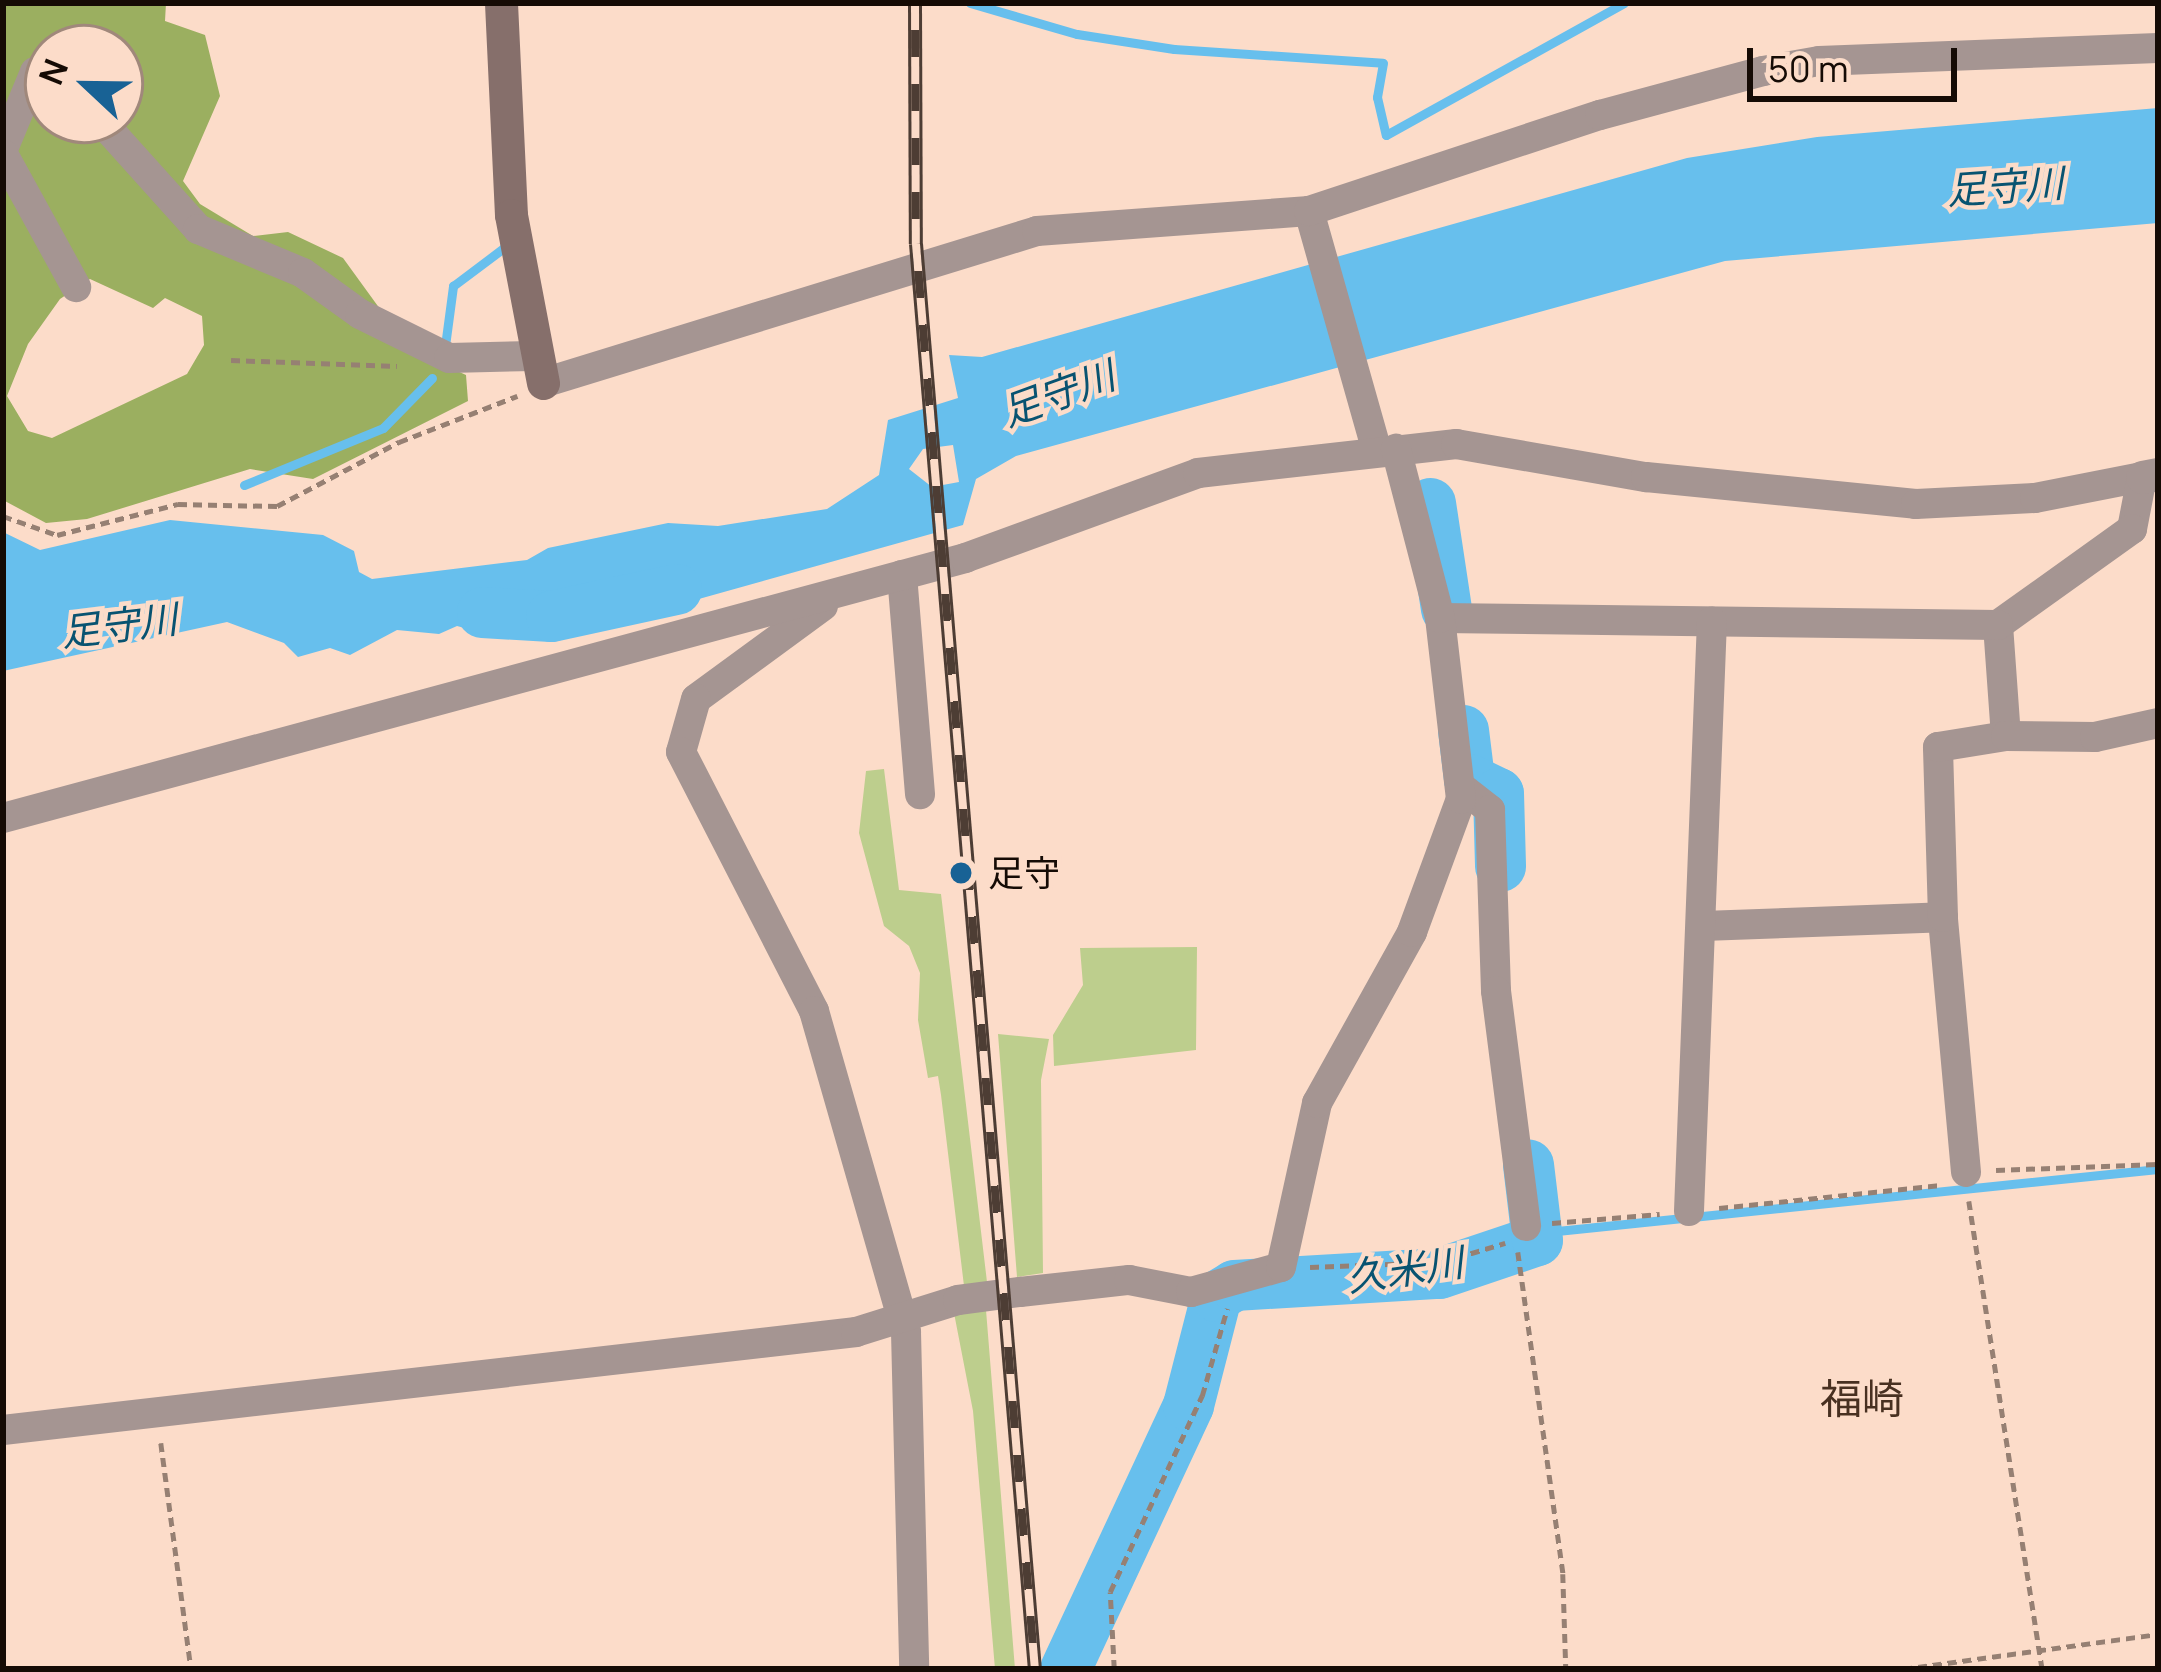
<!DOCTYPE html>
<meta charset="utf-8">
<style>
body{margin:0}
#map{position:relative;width:2161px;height:1672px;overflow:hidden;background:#fcdcc9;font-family:Manrope,"Noto Sans JP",sans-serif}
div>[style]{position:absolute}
.green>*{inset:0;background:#bdce8d}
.forest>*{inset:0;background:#9baf60}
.water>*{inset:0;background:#67bfed}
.stream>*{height:9px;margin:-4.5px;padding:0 4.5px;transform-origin:4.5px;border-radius:4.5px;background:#67bfed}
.river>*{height:51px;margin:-25.5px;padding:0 25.5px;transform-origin:25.5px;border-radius:25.5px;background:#67bfed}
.path>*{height:4.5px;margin-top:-2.25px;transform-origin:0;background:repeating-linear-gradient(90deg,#968073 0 9px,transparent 0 15px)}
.minor>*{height:30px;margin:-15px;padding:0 15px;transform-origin:15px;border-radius:15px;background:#a59592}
.tertiary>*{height:33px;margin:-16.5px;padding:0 16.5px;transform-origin:16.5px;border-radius:16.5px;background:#a59592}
.secondary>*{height:33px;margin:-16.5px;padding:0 16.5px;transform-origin:16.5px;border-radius:16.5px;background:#866f6b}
.rail>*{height:14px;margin-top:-7px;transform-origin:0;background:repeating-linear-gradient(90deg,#fcdcc9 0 27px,#4d3d34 0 54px);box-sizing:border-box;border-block:3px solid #4d3d34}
.dots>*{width:33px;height:33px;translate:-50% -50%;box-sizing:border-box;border:6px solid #fcdcc9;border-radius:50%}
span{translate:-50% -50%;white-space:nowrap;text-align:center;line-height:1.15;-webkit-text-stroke:9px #fcdcc9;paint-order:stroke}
.poi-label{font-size:36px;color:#150b05}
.left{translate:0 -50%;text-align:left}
.water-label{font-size:39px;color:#085371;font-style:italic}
.quarter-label{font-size:42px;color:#483021}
.frame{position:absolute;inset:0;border:6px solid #150b05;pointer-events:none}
.north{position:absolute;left:24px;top:24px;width:120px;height:120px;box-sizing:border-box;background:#fcdcc9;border:3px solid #a0887b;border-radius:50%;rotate:292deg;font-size:33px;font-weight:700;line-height:48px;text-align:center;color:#150b05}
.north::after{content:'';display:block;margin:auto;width:42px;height:54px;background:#186295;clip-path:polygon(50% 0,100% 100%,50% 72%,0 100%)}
.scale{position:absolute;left:1747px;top:48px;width:210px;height:54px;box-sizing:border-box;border:6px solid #150b05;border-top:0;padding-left:15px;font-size:36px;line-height:42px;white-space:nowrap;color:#150b05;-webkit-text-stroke:9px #fcdcc9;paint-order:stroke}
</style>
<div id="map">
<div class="green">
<i style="clip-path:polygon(884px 769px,899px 890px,941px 894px,987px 1282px,964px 1286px,941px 1095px,938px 1076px,928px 1078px,918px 1020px,920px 973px,909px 946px,884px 926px,859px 833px,866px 771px)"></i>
<i style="clip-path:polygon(1197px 947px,1196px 1050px,1054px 1066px,1053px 1035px,1083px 985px,1080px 948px)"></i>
<i style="clip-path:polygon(998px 1034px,1049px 1039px,1041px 1080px,1043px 1273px,1017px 1277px)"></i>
<i style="clip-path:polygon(986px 1310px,1015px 1669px,995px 1669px,973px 1411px,954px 1313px)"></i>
</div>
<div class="forest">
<i style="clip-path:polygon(evenodd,3px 3px,166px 3px,165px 21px,205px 35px,220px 96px,183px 181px,200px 204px,253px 236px,288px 232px,343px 258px,409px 349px,466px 375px,468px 401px,313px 479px,250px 469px,87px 519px,46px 523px,3px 500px,3px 3px,48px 48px,120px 48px,120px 120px,48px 120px,48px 48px,3px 3px,90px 279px,153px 308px,165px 298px,202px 316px,204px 345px,187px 374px,52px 438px,28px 431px,7px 396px,28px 344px,60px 299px,90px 279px)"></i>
</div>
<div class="water">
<i style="clip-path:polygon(evenodd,2158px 108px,2158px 223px,1725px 261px,1016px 456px,976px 479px,963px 525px,631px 618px,610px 617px,612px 597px,604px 592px,561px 603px,542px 623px,498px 637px,457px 626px,439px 634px,397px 630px,350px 655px,330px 648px,298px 657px,284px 643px,227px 622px,3px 671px,3px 532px,40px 550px,170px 520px,323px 535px,354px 551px,359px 572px,372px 579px,527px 560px,548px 548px,668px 523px,718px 526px,827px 509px,879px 475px,888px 420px,958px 398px,949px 355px,982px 357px,1687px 158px,1817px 137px,2158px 108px,953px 445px,959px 482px,932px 487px,909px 469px,923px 449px,953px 445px)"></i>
</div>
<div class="stream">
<i style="left:970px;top:3px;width:111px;rotate:16.2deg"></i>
<i style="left:1077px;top:34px;width:98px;rotate:8.8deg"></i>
<i style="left:1174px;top:49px;width:209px;rotate:3.8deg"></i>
<i style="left:1383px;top:63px;width:35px;rotate:100deg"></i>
<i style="left:1377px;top:97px;width:39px;rotate:77deg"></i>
<i style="left:1386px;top:135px;width:272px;rotate:-29deg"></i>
<i style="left:445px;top:346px;width:61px;rotate:-82.4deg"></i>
<i style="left:453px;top:286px;width:65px;rotate:-36.9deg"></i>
<i style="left:505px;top:247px;width:8px;rotate:-97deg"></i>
<i style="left:244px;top:485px;width:150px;rotate:-22.3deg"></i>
<i style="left:383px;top:428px;width:70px;rotate:-45.6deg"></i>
<i style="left:1537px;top:1240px;width:22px;rotate:-24deg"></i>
<i style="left:1557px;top:1231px;width:604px;rotate:-5.89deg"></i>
</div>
<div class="river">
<i style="left:1430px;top:503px;width:107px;rotate:81.4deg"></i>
<i style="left:482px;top:612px;width:69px;rotate:3.3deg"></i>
<i style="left:551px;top:616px;width:128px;rotate:-12.2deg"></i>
<i style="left:1463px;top:730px;width:49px;rotate:83deg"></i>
<i style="left:1469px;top:779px;width:32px;rotate:26deg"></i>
<i style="left:1498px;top:793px;width:73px;rotate:88.4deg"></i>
<i style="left:1065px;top:1669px;width:291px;rotate:-65deg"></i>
<i style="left:1188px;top:1405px;width:113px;rotate:-75.6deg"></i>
<i style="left:1216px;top:1296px;width:21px;rotate:-31deg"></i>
<i style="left:1234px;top:1285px;width:205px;rotate:-3.4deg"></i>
<i style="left:1439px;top:1273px;width:103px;rotate:-18.6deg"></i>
<i style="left:1537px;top:1240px;width:76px;rotate:-96.8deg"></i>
</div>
<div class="path">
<i style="left:231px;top:360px;width:166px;rotate:2.1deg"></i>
<i style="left:3px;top:516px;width:57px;rotate:19.4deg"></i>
<i style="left:57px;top:535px;width:125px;rotate:-14.4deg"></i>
<i style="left:178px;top:504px;width:99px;rotate:1.2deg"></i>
<i style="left:277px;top:506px;width:138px;rotate:-27.7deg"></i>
<i style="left:399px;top:442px;width:127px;rotate:-21.3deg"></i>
<i style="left:1996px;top:1170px;width:162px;rotate:-2.1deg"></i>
<i style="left:1969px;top:1201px;width:474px;rotate:81.1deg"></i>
<i style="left:1719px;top:1208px;width:223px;rotate:-5.9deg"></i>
<i style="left:1552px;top:1223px;width:108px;rotate:-4.8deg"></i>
<i style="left:1518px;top:1252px;width:325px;rotate:82deg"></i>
<i style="left:1563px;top:1574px;width:95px;rotate:88.2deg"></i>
<i style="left:1310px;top:1267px;width:132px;rotate:-2.2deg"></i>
<i style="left:1442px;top:1262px;width:66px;rotate:-16.8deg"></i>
<i style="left:161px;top:1443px;width:228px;rotate:82.4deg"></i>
<i style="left:1114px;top:1669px;width:77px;rotate:-93deg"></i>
<i style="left:1110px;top:1592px;width:217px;rotate:-64.9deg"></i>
<i style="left:1202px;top:1396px;width:91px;rotate:-74deg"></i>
<i style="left:1903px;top:1669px;width:257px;rotate:-7.8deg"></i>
</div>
<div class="minor">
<i style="left:100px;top:120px;width:147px;rotate:48deg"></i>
<i style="left:198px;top:229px;width:114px;rotate:22.7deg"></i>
<i style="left:303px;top:273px;width:70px;rotate:35.7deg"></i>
<i style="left:360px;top:314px;width:99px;rotate:26.3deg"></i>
<i style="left:449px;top:358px;width:84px;rotate:-1.4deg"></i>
<i style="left:3px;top:149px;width:83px;rotate:-67.4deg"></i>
<i style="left:35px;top:72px;width:16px;rotate:38deg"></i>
<i style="left:3px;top:154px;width:152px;rotate:61.2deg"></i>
<i style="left:1309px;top:211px;width:249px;rotate:74.2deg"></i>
<i style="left:543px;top:383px;width:517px;rotate:-17.1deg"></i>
<i style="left:1037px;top:231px;width:273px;rotate:-4.2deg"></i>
<i style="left:1309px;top:211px;width:306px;rotate:-18.3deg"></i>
<i style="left:1600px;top:115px;width:169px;rotate:-15.1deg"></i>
<i style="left:1763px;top:71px;width:57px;rotate:-10.1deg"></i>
<i style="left:1819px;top:61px;width:339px;rotate:-2.2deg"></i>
<i style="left:902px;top:575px;width:220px;rotate:85.3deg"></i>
<i style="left:823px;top:606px;width:157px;rotate:143.8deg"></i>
<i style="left:696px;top:699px;width:55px;rotate:105.8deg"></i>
<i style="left:681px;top:752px;width:291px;rotate:62.8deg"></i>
<i style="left:814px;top:1011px;width:334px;rotate:74deg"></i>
<i style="left:906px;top:1332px;width:337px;rotate:88.6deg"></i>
<i style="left:1998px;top:625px;width:111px;rotate:85.9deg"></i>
<i style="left:1461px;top:787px;width:37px;rotate:38deg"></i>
<i style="left:1490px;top:810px;width:181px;rotate:88.1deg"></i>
<i style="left:1496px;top:991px;width:237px;rotate:82.7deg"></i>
<i style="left:3px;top:818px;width:997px;rotate:-15.12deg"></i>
<i style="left:965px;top:558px;width:248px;rotate:-20deg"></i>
<i style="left:1198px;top:473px;width:260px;rotate:-6.4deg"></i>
<i style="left:1456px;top:444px;width:193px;rotate:9.9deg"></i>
<i style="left:1646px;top:477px;width:271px;rotate:5.7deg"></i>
<i style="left:1916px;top:504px;width:119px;rotate:-2.9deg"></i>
<i style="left:2035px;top:498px;width:109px;rotate:-11.1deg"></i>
<i style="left:2142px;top:477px;width:53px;rotate:100.9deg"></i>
<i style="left:2132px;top:529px;width:165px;rotate:144.4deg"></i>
<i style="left:1998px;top:625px;width:558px;rotate:-179.28deg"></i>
<i style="left:1703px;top:926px;width:240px;rotate:-2.1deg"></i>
<i style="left:1966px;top:1172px;width:256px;rotate:-95.2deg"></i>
<i style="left:1943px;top:917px;width:170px;rotate:-91.7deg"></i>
<i style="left:1938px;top:747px;width:69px;rotate:-9.2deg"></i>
<i style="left:2006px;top:736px;width:89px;rotate:0.6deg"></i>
<i style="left:2095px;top:737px;width:65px;rotate:-12.5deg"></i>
<i style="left:1689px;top:1211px;width:590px;rotate:-87.77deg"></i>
<i style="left:3px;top:1430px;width:859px;rotate:-6.55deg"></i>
<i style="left:856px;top:1332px;width:107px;rotate:-17.4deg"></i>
<i style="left:958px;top:1300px;width:63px;rotate:-7.4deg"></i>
<i style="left:1020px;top:1292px;width:110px;rotate:-6.3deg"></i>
<i style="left:1129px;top:1280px;width:63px;rotate:11deg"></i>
<i style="left:1191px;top:1292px;width:93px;rotate:-15.5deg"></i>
<i style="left:1281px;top:1267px;width:168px;rotate:-77.6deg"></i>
<i style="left:1317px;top:1103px;width:196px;rotate:-60.9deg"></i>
<i style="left:1412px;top:932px;width:142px;rotate:-69.8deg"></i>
<i style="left:1461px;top:799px;width:182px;rotate:-96.6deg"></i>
<i style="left:1440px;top:618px;width:175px;rotate:-104.6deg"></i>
</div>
<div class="tertiary">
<i style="left:2142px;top:477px;width:16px;rotate:-11deg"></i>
</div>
<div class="secondary">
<i style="left:501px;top:3px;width:212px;rotate:87.3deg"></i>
<i style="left:511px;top:215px;width:171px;rotate:79.2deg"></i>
</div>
<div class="rail">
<i style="left:915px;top:3px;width:241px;rotate:89.8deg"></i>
<i style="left:916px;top:244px;width:1430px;rotate:85.23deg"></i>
</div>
<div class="dots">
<i style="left:961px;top:873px;background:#186295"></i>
</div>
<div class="poi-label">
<span class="left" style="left:988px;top:873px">足守</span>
</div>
<div class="water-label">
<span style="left:2005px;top:186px;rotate:-4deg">足守川</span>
<span style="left:1058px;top:393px;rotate:-20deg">足守川</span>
<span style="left:119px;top:625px;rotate:-7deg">足守川</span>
<span style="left:1405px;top:1269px;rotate:-8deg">久米川</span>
</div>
<div class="quarter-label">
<span style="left:1862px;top:1398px">福崎</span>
</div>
<div class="frame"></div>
<div class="north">N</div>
<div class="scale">50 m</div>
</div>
